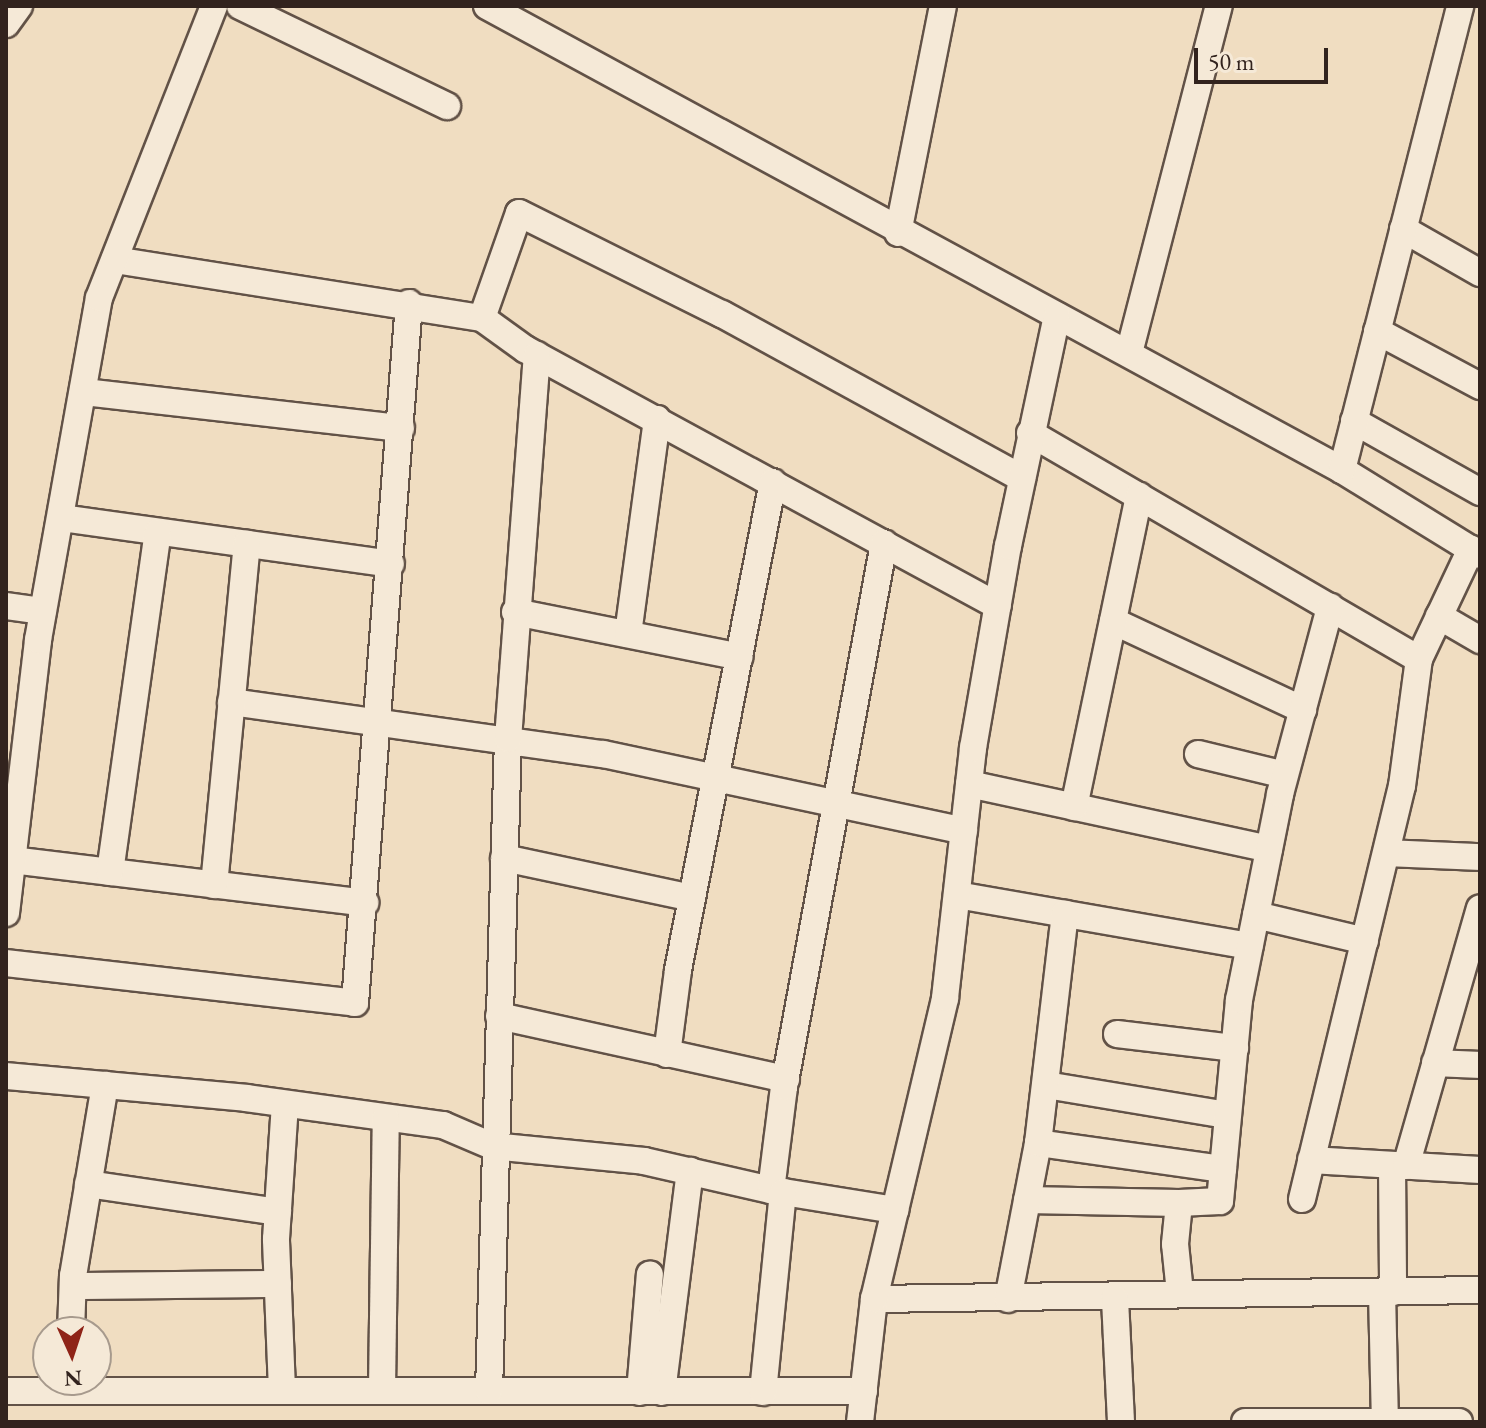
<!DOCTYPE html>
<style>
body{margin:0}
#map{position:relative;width:1486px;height:1428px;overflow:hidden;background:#f0ddc1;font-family:"EB Garamond",serif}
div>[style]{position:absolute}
.roads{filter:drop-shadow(2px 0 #625247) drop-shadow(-2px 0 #625247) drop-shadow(0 2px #625247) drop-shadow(0 -2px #625247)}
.minor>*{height:26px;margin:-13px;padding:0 13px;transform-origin:13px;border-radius:13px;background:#f5e9d7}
span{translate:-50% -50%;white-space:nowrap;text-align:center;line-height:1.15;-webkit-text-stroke:6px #f5e9d7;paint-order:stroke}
.frame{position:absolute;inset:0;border:8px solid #32231e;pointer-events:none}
.north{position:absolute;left:32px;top:1316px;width:80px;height:80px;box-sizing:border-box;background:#f5e9d7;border:2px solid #a79a8d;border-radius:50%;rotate:177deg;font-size:22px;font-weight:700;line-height:32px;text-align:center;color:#32231e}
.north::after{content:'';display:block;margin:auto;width:28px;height:36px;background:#8f2418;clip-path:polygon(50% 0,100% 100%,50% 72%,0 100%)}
.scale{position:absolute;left:1194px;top:48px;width:134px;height:36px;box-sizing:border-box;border:4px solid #32231e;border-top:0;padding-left:10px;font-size:24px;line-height:28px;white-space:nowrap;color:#32231e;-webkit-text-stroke:6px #f5e9d7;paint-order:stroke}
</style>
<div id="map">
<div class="roads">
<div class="minor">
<i style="left:240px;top:6px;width:230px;rotate:25.8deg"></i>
<i style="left:487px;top:6px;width:973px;rotate:28.49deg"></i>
<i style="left:1342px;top:470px;width:162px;rotate:31.6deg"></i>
<i style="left:6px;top:24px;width:22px;rotate:-54deg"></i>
<i style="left:1403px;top:229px;width:89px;rotate:29.7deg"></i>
<i style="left:898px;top:233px;width:231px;rotate:-78.8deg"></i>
<i style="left:115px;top:260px;width:372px;rotate:9deg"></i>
<i style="left:482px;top:318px;width:53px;rotate:35.8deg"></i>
<i style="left:525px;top:349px;width:538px;rotate:28.52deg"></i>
<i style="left:482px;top:318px;width:111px;rotate:-70.6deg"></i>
<i style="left:519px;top:213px;width:227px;rotate:26.5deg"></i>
<i style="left:722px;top:314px;width:342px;rotate:28.7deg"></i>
<i style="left:1377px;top:331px;width:117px;rotate:28.1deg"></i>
<i style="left:1129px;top:353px;width:358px;rotate:-75.5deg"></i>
<i style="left:84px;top:392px;width:319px;rotate:6.5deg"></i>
<i style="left:1354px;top:421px;width:145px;rotate:29.4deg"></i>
<i style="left:1030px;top:433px;width:450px;rotate:30.2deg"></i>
<i style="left:1342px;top:470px;width:479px;rotate:-75.7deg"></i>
<i style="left:61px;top:518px;width:333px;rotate:7.9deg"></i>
<i style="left:6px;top:606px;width:37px;rotate:8deg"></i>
<i style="left:515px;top:612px;width:229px;rotate:11.3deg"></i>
<i style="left:1439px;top:616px;width:48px;rotate:30.3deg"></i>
<i style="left:1113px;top:621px;width:210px;rotate:25.1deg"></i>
<i style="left:628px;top:634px;width:217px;rotate:-82.3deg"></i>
<i style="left:231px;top:702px;width:376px;rotate:8deg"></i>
<i style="left:603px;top:754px;width:369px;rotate:12deg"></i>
<i style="left:1198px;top:754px;width:89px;rotate:13.6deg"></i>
<i style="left:969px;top:784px;width:307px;rotate:12.2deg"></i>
<i style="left:1074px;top:807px;width:318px;rotate:-78.2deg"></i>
<i style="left:1387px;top:853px;width:93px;rotate:2.5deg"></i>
<i style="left:504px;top:858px;width:192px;rotate:12deg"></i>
<i style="left:12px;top:860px;width:356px;rotate:6.9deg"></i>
<i style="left:110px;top:872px;width:343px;rotate:-82deg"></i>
<i style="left:214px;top:885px;width:343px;rotate:-84.5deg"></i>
<i style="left:957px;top:895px;width:297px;rotate:9.9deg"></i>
<i style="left:6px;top:913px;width:275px;rotate:-83.3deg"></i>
<i style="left:38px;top:640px;width:347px;rotate:-79.9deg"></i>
<i style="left:99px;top:298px;width:314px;rotate:-68.5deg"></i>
<i style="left:1256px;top:915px;width:112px;rotate:13.4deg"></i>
<i style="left:6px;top:963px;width:351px;rotate:6.5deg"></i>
<i style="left:355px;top:1003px;width:702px;rotate:-85.59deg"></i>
<i style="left:499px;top:1016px;width:294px;rotate:12.4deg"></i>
<i style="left:1117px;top:1034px;width:119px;rotate:6.8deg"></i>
<i style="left:667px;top:1054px;width:85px;rotate:-82.5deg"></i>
<i style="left:678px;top:970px;width:497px;rotate:-79deg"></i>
<i style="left:1435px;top:1063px;width:45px;rotate:2.5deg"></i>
<i style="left:6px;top:1076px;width:241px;rotate:5.2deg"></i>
<i style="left:246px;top:1098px;width:199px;rotate:7.8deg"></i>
<i style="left:443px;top:1125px;width:53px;rotate:23.2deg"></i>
<i style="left:492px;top:1146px;width:153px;rotate:5.6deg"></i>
<i style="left:644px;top:1161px;width:130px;rotate:12.9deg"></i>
<i style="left:771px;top:1190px;width:126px;rotate:9.2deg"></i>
<i style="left:1046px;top:1085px;width:184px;rotate:9.4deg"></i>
<i style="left:1038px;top:1143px;width:187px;rotate:8deg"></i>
<i style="left:1311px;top:1160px;width:169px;rotate:3.4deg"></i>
<i style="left:1392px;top:1165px;width:127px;rotate:89.5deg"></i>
<i style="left:1406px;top:1166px;width:268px;rotate:-74deg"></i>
<i style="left:88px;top:1184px;width:192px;rotate:8.4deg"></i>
<i style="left:771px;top:1190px;width:104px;rotate:-82.8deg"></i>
<i style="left:784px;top:1087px;width:553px;rotate:-79.58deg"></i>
<i style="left:1302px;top:1199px;width:425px;rotate:-76.4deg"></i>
<i style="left:1402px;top:786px;width:128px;rotate:-82.4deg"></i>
<i style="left:1419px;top:659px;width:122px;rotate:-64.7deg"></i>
<i style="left:1027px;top:1200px;width:152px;rotate:1.1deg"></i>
<i style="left:73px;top:1286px;width:205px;rotate:-0.6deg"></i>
<i style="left:1382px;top:1292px;width:130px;rotate:88.7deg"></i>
<i style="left:1180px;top:1293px;width:49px;rotate:-95.8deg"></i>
<i style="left:1175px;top:1244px;width:41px;rotate:-84.4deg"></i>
<i style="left:1179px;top:1203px;width:41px;rotate:-2.8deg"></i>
<i style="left:1220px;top:1201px;width:202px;rotate:-84.6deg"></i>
<i style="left:1239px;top:1000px;width:210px;rotate:-78.7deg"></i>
<i style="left:1280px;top:794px;width:194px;rotate:-75deg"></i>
<i style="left:874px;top:1299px;width:606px;rotate:-0.85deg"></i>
<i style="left:1008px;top:1299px;width:159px;rotate:-79.1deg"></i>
<i style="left:1038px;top:1143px;width:231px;rotate:-83.3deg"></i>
<i style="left:1115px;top:1299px;width:123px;rotate:87.2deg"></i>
<i style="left:71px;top:1332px;width:56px;rotate:-88deg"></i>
<i style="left:73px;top:1276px;width:194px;rotate:-80.5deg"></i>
<i style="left:282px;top:1390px;width:151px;rotate:-92.3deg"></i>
<i style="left:276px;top:1239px;width:135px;rotate:-86.2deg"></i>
<i style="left:382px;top:1390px;width:272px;rotate:-89.2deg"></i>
<i style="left:6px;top:1391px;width:858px"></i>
<i style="left:489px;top:1391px;width:652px;rotate:-88.33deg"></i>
<i style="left:508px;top:739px;width:385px;rotate:-85.7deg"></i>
<i style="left:640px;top:1392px;width:118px;rotate:-85.2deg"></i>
<i style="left:662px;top:1392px;width:223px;rotate:-82.8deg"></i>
<i style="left:763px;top:1392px;width:201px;rotate:-84.3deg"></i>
<i style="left:860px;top:1422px;width:124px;rotate:-83.5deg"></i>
<i style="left:874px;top:1299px;width:309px;rotate:-76.7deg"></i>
<i style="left:945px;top:998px;width:252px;rotate:-83.6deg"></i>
<i style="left:973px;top:748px;width:205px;rotate:-80.2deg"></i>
<i style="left:1008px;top:546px;width:235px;rotate:-78deg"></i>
<i style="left:1245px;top:1422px;width:214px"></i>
</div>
</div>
<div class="frame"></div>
<div class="north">N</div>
<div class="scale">50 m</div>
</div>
